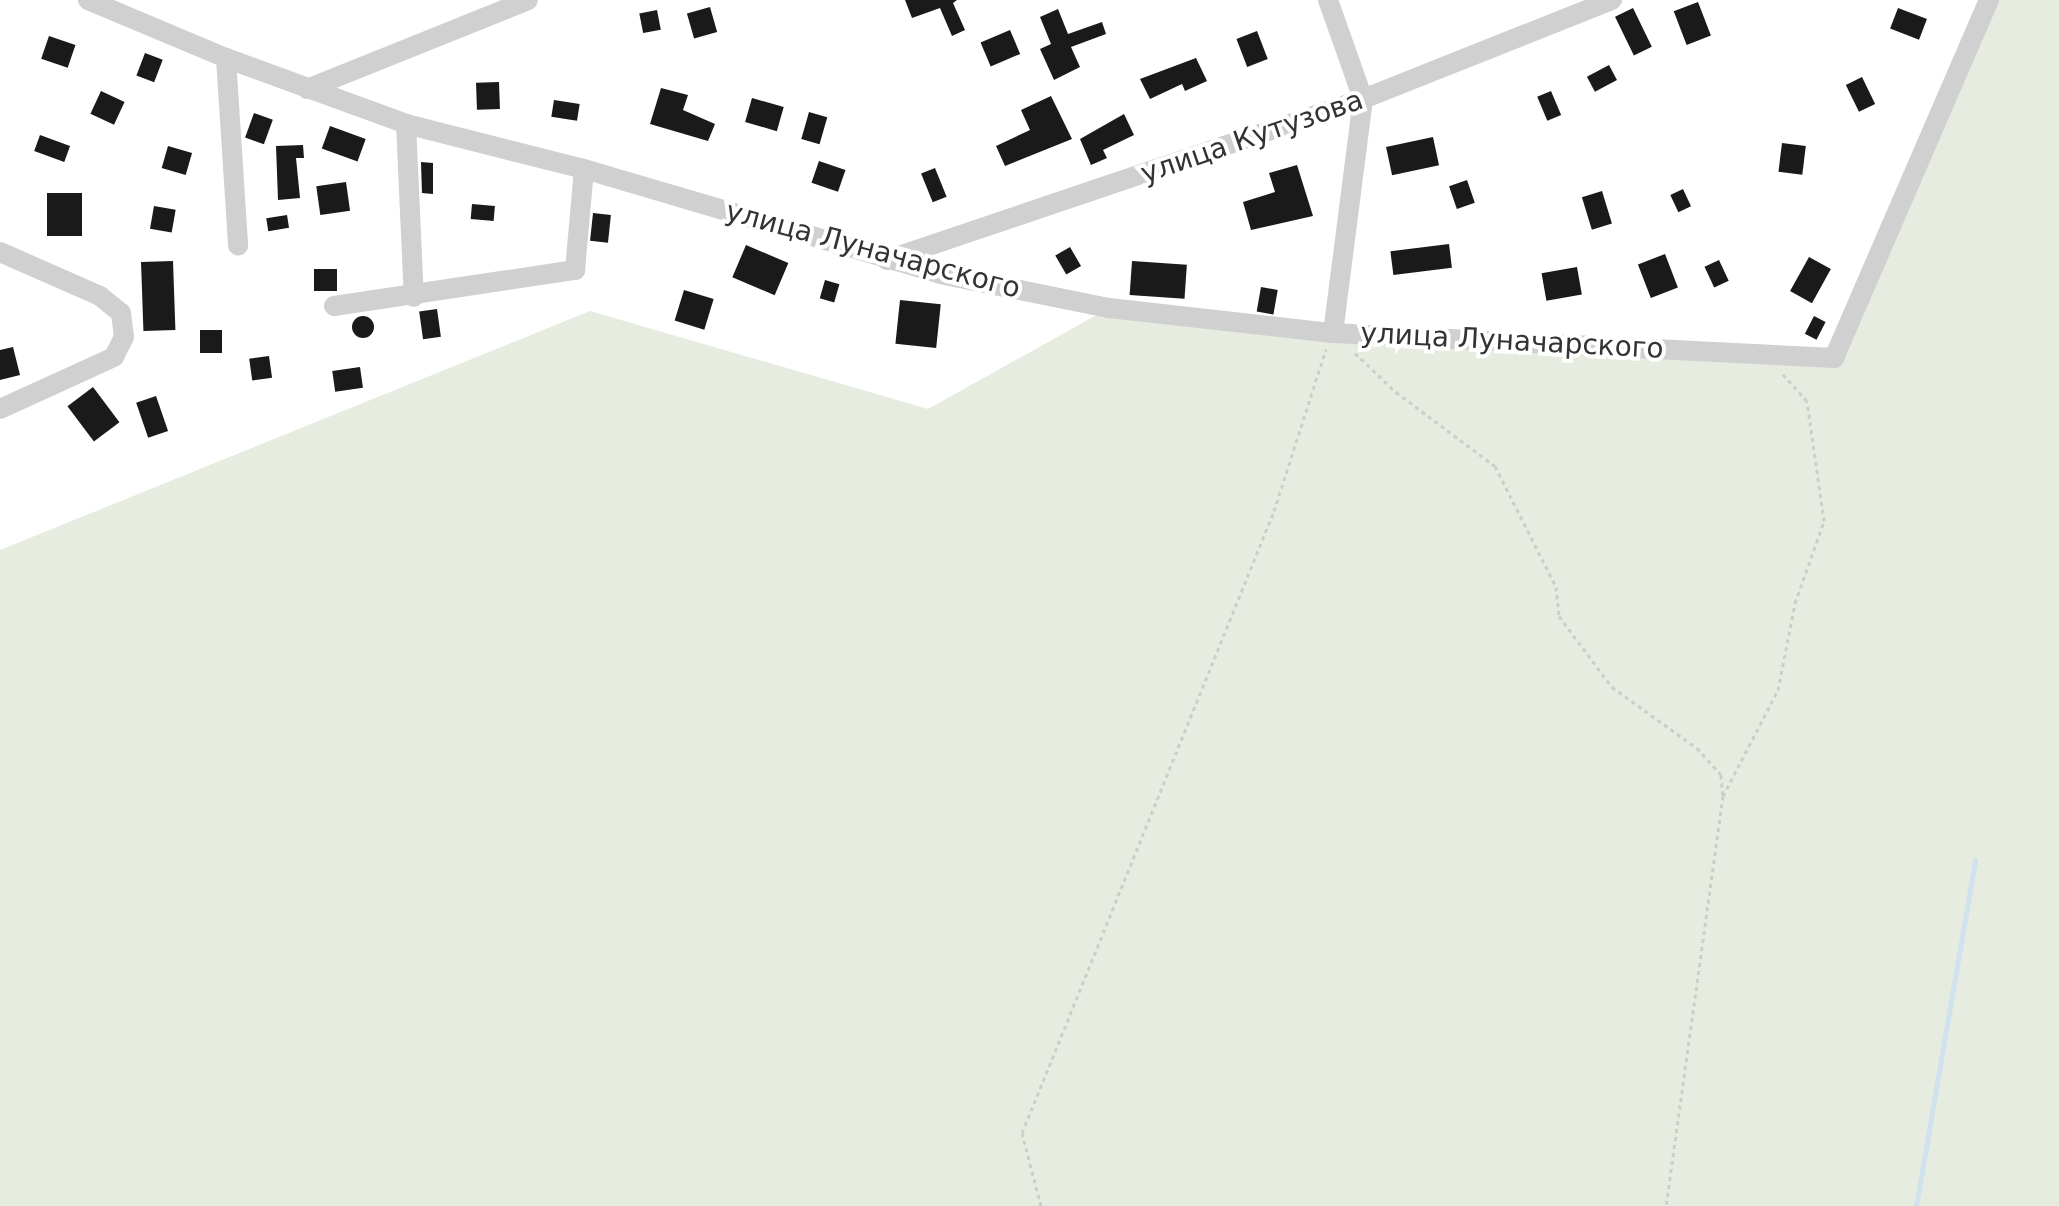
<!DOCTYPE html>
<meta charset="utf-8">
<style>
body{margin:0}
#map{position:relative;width:2059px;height:1206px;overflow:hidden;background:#fff;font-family:"DejaVu Sans",sans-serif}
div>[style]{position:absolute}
.green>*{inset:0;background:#e6ecdf}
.stream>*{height:5px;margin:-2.5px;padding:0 2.5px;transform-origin:2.5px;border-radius:2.5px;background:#cfe2ee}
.building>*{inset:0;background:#1a1a1a;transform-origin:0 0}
.round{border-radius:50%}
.path>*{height:3px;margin-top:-1.5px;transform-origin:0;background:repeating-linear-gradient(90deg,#cdcdcd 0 4px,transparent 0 8px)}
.minor>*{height:20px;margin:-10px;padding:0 10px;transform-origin:10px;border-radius:10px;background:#d0d0d0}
span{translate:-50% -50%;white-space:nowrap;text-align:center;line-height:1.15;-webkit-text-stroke:8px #fff;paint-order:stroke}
.street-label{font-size:28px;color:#333}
</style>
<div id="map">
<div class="green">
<i style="clip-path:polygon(1989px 0,2059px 0,2059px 1206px,0 1206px,0 550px,590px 311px,928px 409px,1109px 308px,1833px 358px)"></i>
</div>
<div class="stream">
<i style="left:1916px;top:1206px;width:351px;rotate:-80.3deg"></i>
</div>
<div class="building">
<i style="clip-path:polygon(905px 0,957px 0,953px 3px,965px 30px,952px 36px,940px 8px,912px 18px)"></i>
<i style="left:1698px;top:2px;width:36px;height:26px;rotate:69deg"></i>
<i style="left:710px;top:7px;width:26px;height:24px;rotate:74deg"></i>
<i style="left:1633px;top:8px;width:43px;height:20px;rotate:64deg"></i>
<i style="left:1898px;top:8px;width:31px;height:22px;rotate:21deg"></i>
<i style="clip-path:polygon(1058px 9px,1068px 34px,1102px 22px,1106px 34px,1071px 47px,1080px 67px,1054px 80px,1040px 49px,1051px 44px,1040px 17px)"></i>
<i style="left:657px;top:10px;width:20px;height:18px;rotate:79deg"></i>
<i style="left:1010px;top:30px;width:26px;height:32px;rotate:67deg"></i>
<i style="left:1257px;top:31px;width:30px;height:22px;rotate:69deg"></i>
<i style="left:49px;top:36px;width:28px;height:24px;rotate:19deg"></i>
<i style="left:145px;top:53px;width:19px;height:24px;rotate:21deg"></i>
<i style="clip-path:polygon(1196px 58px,1207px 81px,1185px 91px,1182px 84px,1150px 99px,1140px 79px)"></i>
<i style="left:1609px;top:65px;width:17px;height:25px;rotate:62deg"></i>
<i style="left:1862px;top:77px;width:30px;height:18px;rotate:64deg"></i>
<i style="left:499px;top:82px;width:27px;height:23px;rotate:88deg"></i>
<i style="clip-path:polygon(661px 88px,688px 95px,683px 110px,715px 124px,708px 141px,650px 124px)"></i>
<i style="left:101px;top:91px;width:26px;height:25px;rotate:25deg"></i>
<i style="left:1551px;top:91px;width:26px;height:15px;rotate:67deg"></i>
<i style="clip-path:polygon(1051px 96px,1072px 139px,1005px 166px,996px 146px,1030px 130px,1021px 110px)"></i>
<i style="left:752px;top:98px;width:33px;height:25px;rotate:16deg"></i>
<i style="left:554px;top:100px;width:26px;height:17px;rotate:9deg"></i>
<i style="left:809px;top:112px;width:19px;height:28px;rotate:16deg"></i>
<i style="left:254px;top:113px;width:20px;height:26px;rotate:20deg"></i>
<i style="clip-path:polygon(1124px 114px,1134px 135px,1103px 150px,1107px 158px,1091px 165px,1080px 139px)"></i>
<i style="left:330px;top:126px;width:38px;height:24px;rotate:20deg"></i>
<i style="left:40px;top:135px;width:32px;height:17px;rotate:20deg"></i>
<i style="left:1433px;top:137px;width:29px;height:48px;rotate:78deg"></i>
<i style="left:1782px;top:143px;width:24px;height:29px;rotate:7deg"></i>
<i style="clip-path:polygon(303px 145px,304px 158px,296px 158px,300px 198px,278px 200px,276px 146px)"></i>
<i style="left:168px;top:146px;width:25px;height:23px;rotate:16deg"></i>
<i style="left:819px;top:161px;width:28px;height:23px;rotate:19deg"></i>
<i style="clip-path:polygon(421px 162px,433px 163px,433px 194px,422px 193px)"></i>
<i style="clip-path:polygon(1297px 165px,1313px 216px,1251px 230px,1243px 202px,1275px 192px,1269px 173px)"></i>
<i style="left:935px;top:168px;width:31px;height:15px;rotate:68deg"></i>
<i style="left:1467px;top:180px;width:24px;height:19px;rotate:71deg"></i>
<i style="left:346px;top:182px;width:29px;height:30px;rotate:82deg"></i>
<i style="left:1683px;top:189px;width:19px;height:14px;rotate:65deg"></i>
<i style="left:1602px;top:191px;width:34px;height:21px;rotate:73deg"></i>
<i style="left:47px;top:193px;width:35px;height:43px"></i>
<i style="left:472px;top:204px;width:23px;height:15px;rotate:5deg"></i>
<i style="left:154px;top:206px;width:22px;height:23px;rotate:10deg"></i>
<i style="left:593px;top:213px;width:18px;height:28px;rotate:6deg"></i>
<i style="left:287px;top:215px;width:13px;height:21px;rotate:81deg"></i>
<i style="left:1449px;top:244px;width:24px;height:59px;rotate:83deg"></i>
<i style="left:746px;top:245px;width:46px;height:35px;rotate:23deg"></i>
<i style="left:1070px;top:247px;width:22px;height:17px;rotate:60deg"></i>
<i style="left:1665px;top:254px;width:36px;height:29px;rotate:69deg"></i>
<i style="left:1809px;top:257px;width:25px;height:39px;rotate:29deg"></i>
<i style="left:1719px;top:260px;width:23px;height:16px;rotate:65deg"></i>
<i style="left:173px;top:261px;width:69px;height:32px;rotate:88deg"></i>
<i style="left:1132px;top:261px;width:55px;height:34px;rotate:4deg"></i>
<i style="left:1577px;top:267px;width:28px;height:36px;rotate:80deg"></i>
<i style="left:314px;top:269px;width:23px;height:22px"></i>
<i style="left:825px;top:280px;width:15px;height:19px;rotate:16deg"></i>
<i style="left:1261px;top:287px;width:17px;height:25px;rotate:10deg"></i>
<i style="left:684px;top:290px;width:31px;height:32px;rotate:17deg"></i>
<i style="left:900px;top:300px;width:41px;height:44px;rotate:6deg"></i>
<i style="left:437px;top:309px;width:28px;height:18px;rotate:82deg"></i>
<i class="round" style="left:352px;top:316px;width:22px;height:22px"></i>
<i style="left:1814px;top:316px;width:13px;height:20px;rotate:27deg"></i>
<i style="left:200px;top:330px;width:22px;height:23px"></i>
<i style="clip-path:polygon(13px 347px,20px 375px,0 380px,0 350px)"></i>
<i style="left:269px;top:356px;width:22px;height:20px;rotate:82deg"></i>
<i style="left:360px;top:367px;width:21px;height:28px;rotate:82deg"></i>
<i style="left:93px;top:387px;width:44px;height:32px;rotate:53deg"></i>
<i style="left:156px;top:396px;width:37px;height:21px;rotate:71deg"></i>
</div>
<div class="path">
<i style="left:1355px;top:353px;width:57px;rotate:43.6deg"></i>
<i style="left:1396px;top:392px;width:124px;rotate:36.8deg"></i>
<i style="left:1495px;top:466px;width:136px;rotate:63.2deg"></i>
<i style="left:1556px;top:587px;width:29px;rotate:84deg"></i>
<i style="left:1559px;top:616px;width:89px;rotate:53.3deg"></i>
<i style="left:1612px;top:687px;width:105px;rotate:35.7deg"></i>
<i style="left:1697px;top:748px;width:36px;rotate:48deg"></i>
<i style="left:1721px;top:775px;width:21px;rotate:85deg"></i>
<i style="left:1723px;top:796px;width:414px;rotate:97.9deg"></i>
<i style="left:1723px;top:796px;width:119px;rotate:-62.6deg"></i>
<i style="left:1778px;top:690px;width:89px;rotate:-78.9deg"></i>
<i style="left:1795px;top:603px;width:87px;rotate:-70.5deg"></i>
<i style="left:1824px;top:521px;width:121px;rotate:-98.1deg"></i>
<i style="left:1807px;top:401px;width:36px;rotate:-132deg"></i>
<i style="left:1041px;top:1206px;width:75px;rotate:-104.6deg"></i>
<i style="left:1022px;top:1133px;width:671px;rotate:-67.94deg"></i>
<i style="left:1274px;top:511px;width:170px;rotate:-72.2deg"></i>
</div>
<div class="minor">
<i style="left:88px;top:0;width:150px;rotate:22.8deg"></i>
<i style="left:226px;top:58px;width:192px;rotate:20.1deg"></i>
<i style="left:406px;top:124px;width:184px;rotate:14.2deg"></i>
<i style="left:584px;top:169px;width:371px;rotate:16.4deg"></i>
<i style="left:940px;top:274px;width:172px;rotate:11.4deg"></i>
<i style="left:1109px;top:308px;width:225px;rotate:6.4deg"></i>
<i style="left:1333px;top:333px;width:502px;rotate:2.86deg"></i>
<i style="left:1834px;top:358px;width:390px;rotate:-66.6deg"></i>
<i style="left:1328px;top:0;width:105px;rotate:70.5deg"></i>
<i style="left:1363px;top:99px;width:236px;rotate:97.3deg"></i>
<i style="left:226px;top:58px;width:188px;rotate:86.3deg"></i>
<i style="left:307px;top:89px;width:238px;rotate:-21.9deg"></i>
<i style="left:406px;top:124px;width:173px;rotate:87.4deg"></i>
<i style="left:0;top:252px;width:109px;rotate:23.7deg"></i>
<i style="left:100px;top:296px;width:27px;rotate:39deg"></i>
<i style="left:121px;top:313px;width:24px;rotate:83deg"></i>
<i style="left:124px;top:337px;width:22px;rotate:117deg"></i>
<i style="left:114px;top:357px;width:125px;rotate:155.5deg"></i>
<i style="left:887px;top:260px;width:502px;rotate:-18.69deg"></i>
<i style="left:1363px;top:99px;width:268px;rotate:-21.7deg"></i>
<i style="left:334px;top:306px;width:244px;rotate:-8.5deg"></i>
<i style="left:575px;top:270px;width:101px;rotate:-84.9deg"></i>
</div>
<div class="street-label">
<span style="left:1252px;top:137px;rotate:-19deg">улица Кутузова</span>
<span style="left:873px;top:250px;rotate:15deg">улица Луначарского</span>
<span style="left:1512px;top:341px;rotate:3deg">улица Луначарского</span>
</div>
</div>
